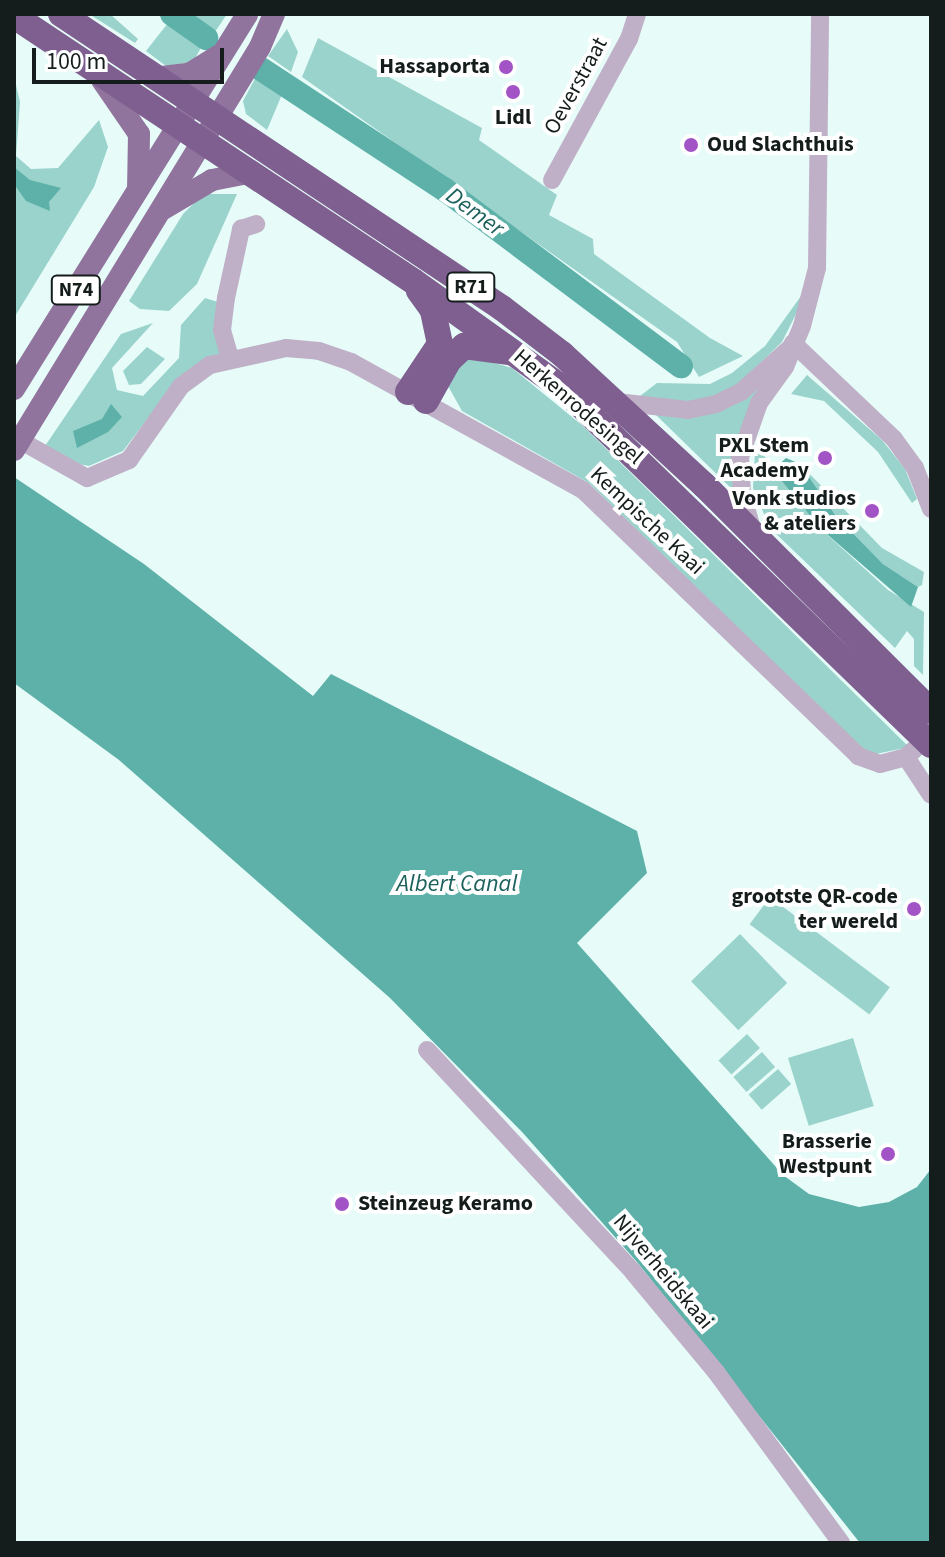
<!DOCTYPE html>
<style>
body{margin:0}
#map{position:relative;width:945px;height:1557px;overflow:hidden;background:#e7fcf9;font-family:"Source Sans 3",sans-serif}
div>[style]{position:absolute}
.green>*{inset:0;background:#9ad3cc;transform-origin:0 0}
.water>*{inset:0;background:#5db1a9}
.river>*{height:24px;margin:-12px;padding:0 12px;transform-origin:12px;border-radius:12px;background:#5db1a9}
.minor>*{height:18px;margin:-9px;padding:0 9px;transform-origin:9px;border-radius:9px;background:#bfb0c7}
.major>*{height:22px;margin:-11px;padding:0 11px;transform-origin:11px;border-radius:11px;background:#90749e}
.highway>*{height:26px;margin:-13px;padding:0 13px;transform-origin:13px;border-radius:13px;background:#7e5f8f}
.dots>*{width:22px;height:22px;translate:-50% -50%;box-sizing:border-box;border:4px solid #fff;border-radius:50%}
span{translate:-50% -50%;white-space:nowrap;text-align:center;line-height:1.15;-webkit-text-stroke:8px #fff;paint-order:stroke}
.shield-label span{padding:2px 6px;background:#fff;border:2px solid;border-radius:6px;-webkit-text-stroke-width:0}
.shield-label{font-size:20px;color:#151d1c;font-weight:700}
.poi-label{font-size:22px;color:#151d1c;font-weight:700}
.right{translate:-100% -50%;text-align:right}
.left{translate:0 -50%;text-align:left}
.street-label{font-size:22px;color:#151d1c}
.water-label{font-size:24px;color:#1c615b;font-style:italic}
.frame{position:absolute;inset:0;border:16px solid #151d1c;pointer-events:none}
.scale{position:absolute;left:32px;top:48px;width:192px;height:36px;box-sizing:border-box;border:4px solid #151d1c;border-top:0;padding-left:10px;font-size:24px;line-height:28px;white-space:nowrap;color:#151d1c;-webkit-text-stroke:6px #fff;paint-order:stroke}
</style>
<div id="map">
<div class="green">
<i style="clip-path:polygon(89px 14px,110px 14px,138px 39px,135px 43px)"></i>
<i style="clip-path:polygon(175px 14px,227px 14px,211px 38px)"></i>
<i style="clip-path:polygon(168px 23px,202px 46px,193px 62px,166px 66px,146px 51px)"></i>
<i style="clip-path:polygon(287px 29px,298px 52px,291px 72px,268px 56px)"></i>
<i style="clip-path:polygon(318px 38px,482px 128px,479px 140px,557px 195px,549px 215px,593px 239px,594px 254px,710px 338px,743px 356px,699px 377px,677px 342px,302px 77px)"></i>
<i style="clip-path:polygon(257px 75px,283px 92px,267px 130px,246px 114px,243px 101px)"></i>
<i style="clip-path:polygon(14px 76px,20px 102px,16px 156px,31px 169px,58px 168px,99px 120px,108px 147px,94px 187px,14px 318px)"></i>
<i style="clip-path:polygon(203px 194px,237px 194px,197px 284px,169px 311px,140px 309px,129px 301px,183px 214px)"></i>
<i style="clip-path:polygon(801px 296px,804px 298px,782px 342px,733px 389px,697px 402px,644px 401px,640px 396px,657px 383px,710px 384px,732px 373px,765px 346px)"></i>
<i style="clip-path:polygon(205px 298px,221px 303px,220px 356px,177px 380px,123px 451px,89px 466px,67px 462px,45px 446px,121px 334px,153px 323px,112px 368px,117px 390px,143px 396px,179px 358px,181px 325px)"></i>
<i style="clip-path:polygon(147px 347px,165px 359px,141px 384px,129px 385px,123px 371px)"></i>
<i style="clip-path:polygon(468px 355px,512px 368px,583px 426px,909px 747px,876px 754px,859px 747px,589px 483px,462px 411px,448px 386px,450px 372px)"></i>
<i style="clip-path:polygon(807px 375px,882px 440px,905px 469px,917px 499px,912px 503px,878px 452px,824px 401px,791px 394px)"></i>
<i style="clip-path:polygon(761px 382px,735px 492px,655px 414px)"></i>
<i style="clip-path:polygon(755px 452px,761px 452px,821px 529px,888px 590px,924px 612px,923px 675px,914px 666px,914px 639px,907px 631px,895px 648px,770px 528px,753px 488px)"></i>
<i style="clip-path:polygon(800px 464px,882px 548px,924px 572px,922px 585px,918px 587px,883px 564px,836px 516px)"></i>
<i style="left:770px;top:897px;width:150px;height:34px;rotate:37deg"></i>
<i style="left:740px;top:934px;width:68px;height:68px;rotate:46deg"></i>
<i style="left:747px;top:1034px;width:19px;height:39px;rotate:47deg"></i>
<i style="left:853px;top:1038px;width:71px;height:68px;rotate:73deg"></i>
<i style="left:762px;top:1052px;width:20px;height:38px;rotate:49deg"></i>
<i style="left:778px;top:1069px;width:20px;height:39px;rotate:49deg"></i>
</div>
<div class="water">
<i style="clip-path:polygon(14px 167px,30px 180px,61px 188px,49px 202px,50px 211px,26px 201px,14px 184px)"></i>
<i style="clip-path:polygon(111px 404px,122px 417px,108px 432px,77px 448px,73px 431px,102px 419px)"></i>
<i style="clip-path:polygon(786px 458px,800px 464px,836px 516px,883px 564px,918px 587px,911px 607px,821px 529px,773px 470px)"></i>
<i style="clip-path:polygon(14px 477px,144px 564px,313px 696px,331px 674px,637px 831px,647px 873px,577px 943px,783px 1175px,809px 1194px,859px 1207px,889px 1202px,917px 1187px,931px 1169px,931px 1543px,860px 1543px,637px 1262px,523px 1133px,390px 998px,119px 760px,14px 683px)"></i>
</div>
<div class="river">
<i style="left:172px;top:14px;width:42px;rotate:35.2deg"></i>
<i style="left:261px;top:69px;width:219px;rotate:33.3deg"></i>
<i style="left:444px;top:189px;width:296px;rotate:36.8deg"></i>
</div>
<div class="minor">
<i style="left:552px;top:180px;width:161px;rotate:-61.4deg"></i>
<i style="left:629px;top:39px;width:26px;rotate:-72deg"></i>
<i style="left:793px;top:343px;width:139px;rotate:43.5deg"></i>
<i style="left:894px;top:439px;width:36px;rotate:54deg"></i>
<i style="left:915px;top:468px;width:44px;rotate:68.7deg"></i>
<i style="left:230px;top:358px;width:29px;rotate:-106deg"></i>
<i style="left:222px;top:330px;width:32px;rotate:-83deg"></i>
<i style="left:226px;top:298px;width:71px;rotate:-77.7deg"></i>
<i style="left:241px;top:229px;width:16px;rotate:-18deg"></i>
<i style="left:617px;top:402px;width:71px;rotate:6.4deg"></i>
<i style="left:688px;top:410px;width:29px;rotate:-12deg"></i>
<i style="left:716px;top:404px;width:28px;rotate:-26deg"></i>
<i style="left:741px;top:392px;width:66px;rotate:-41.9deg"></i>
<i style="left:14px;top:437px;width:84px;rotate:29.3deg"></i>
<i style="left:87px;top:478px;width:46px;rotate:-23.2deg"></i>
<i style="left:129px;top:460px;width:90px;rotate:-54.9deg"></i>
<i style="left:181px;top:386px;width:36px;rotate:-36deg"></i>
<i style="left:210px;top:365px;width:78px;rotate:-12.6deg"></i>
<i style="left:286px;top:348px;width:33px;rotate:5deg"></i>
<i style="left:319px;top:351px;width:34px;rotate:19deg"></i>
<i style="left:351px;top:362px;width:265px;rotate:28.9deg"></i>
<i style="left:583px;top:490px;width:383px;rotate:44deg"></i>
<i style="left:858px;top:756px;width:23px;rotate:20deg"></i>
<i style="left:880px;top:764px;width:27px;rotate:-15deg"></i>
<i style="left:906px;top:757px;width:25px;rotate:-42deg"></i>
<i style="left:925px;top:740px;width:18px;rotate:-71deg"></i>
<i style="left:753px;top:532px;width:40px;rotate:-106deg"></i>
<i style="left:742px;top:494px;width:37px;rotate:-93deg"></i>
<i style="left:740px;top:457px;width:57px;rotate:-70.6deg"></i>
<i style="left:759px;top:403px;width:44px;rotate:-54.2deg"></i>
<i style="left:785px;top:367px;width:44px;rotate:-67.5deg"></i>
<i style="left:802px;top:326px;width:60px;rotate:-75.5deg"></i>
<i style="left:817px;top:268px;width:254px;rotate:-89.3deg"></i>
<i style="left:906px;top:757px;width:45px;rotate:56.7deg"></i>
<i style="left:427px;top:1050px;width:303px;rotate:47.1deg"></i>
<i style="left:633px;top:1272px;width:130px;rotate:50.3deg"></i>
<i style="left:716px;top:1372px;width:212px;rotate:53.8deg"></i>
</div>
<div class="major">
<i style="left:154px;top:78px;width:35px;rotate:-7deg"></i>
<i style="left:189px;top:74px;width:34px;rotate:-32deg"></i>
<i style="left:102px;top:80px;width:65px;rotate:55.6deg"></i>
<i style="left:139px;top:134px;width:55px;rotate:91deg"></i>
<i style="left:163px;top:209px;width:57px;rotate:-30.6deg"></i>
<i style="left:212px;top:180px;width:38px;rotate:-11deg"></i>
<i style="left:14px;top:389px;width:441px;rotate:-58.1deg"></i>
<i style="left:14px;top:450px;width:472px;rotate:-58.6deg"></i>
<i style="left:260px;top:47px;width:36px;rotate:-67deg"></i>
</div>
<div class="highway">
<i style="left:61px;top:14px;width:530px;rotate:33.69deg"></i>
<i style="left:502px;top:308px;width:76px;rotate:37.5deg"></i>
<i style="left:562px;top:354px;width:193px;rotate:42.7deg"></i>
<i style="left:704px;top:485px;width:320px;rotate:44.9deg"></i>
<i style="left:14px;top:16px;width:479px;rotate:33.6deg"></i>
<i style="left:413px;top:281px;width:186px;rotate:35.6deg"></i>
<i style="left:564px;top:389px;width:511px;rotate:44.13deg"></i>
<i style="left:408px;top:392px;width:58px;rotate:-56.3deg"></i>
<i style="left:440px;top:344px;width:35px;rotate:-102deg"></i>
<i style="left:433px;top:310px;width:24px;rotate:-126deg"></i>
<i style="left:426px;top:401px;width:47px;rotate:-60.7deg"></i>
<i style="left:449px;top:360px;width:21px;rotate:-43deg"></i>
<i style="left:464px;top:346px;width:44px;rotate:7.8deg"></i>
</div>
<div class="dots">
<i style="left:506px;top:67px;background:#a254c6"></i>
<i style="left:513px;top:92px;background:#a254c6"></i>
<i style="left:691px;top:145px;background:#a254c6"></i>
<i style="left:825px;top:458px;background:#a254c6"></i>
<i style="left:872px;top:511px;background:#a254c6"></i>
<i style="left:914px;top:909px;background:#a254c6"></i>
<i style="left:888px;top:1154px;background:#a254c6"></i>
<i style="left:342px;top:1204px;background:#a254c6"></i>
</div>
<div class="shield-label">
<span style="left:471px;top:287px">R71</span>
<span style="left:76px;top:290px">N74</span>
</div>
<div class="poi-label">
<span class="right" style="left:490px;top:67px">Hassaporta</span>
<span style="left:513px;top:118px">Lidl</span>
<span class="left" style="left:707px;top:145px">Oud Slachthuis</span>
<span class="right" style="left:809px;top:458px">PXL Stem<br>Academy</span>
<span class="right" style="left:856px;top:511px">Vonk studios<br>&amp; ateliers</span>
<span class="right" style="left:898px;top:909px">grootste QR-code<br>ter wereld</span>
<span class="right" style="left:872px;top:1154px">Brasserie<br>Westpunt</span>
<span class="left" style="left:358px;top:1204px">Steinzeug Keramo</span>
</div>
<div class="street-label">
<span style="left:576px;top:86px;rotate:-61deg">Oeverstraat</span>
<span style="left:578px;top:407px;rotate:41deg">Herkenrodesingel</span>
<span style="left:647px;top:521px;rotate:43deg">Kempische Kaai</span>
<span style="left:663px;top:1272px;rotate:50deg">Nijverheidskaai</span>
</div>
<div class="water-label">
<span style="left:475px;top:212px;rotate:36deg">Demer</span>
<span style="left:457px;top:884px">Albert Canal</span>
</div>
<div class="frame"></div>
<div class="scale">100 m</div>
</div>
